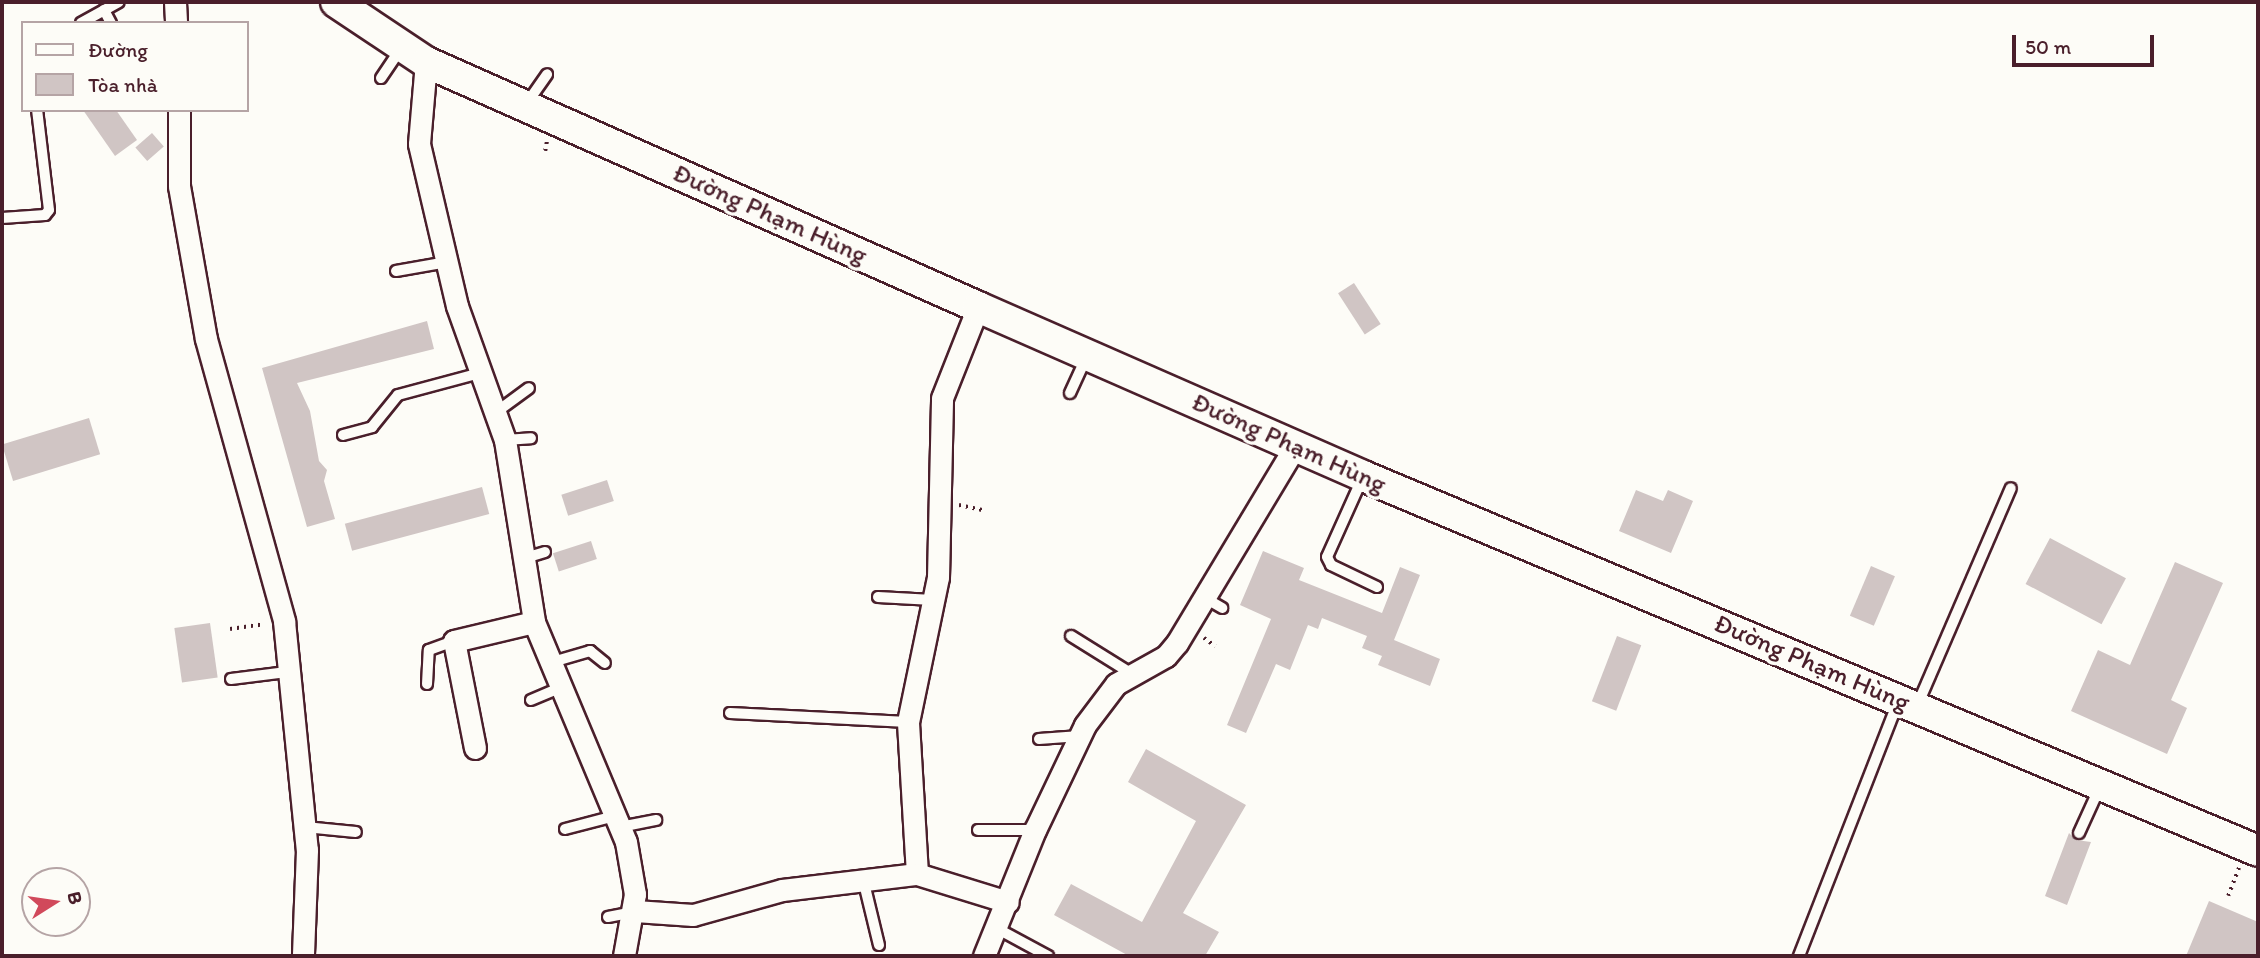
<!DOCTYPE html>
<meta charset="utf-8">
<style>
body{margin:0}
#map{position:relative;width:2260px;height:958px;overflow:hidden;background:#fdfcf7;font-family:Itim,sans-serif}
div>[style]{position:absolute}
.building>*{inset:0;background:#d0c5c4;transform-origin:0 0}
.path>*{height:3.5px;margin-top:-1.75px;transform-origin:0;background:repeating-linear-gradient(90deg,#4a1f2b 0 2px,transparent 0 7px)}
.roads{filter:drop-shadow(2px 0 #4a1f2b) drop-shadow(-2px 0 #4a1f2b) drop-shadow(0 2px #4a1f2b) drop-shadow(0 -2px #4a1f2b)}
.lane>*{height:10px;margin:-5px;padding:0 5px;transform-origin:5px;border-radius:5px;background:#fdfcf7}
.street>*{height:21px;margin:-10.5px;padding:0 10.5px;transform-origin:10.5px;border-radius:10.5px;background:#fdfcf7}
.secondary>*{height:30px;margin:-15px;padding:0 15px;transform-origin:15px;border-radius:15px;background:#fdfcf7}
span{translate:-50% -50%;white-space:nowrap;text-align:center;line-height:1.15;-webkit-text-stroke:7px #fdfcf7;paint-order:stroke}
.street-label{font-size:26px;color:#4a1f2b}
.frame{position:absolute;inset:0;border:4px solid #4a1f2b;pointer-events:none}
.legend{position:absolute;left:21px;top:21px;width:228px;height:91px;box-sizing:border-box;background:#fdfcf7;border:2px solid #b5a4a5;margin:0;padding:9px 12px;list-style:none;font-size:21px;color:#4a1f2b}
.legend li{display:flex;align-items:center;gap:14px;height:35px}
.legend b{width:35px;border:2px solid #b5a4a5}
.north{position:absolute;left:21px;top:867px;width:70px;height:70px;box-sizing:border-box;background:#fdfcf7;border:2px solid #b5a4a5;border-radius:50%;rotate:78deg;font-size:19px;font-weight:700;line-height:28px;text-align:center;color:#4a1f2b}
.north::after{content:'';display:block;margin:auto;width:24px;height:32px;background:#d1495b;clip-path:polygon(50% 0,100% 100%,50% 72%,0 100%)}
.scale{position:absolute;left:2012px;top:35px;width:142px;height:32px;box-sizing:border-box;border:4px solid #4a1f2b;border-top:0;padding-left:9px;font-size:21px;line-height:24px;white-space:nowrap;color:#4a1f2b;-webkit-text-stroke:5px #fdfcf7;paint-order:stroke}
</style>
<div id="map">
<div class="building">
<i style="clip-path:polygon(83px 110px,116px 110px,137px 140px,115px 156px)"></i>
<i style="left:152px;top:133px;width:18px;height:22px;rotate:49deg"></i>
<i style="left:1354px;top:283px;width:49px;height:19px;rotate:57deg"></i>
<i style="clip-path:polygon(427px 321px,434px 349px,297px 383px,310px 411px,319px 461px,327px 470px,324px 481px,335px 519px,307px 527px,262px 368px)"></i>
<i style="left:89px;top:418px;width:38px;height:91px;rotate:73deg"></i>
<i style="left:607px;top:480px;width:22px;height:48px;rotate:72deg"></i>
<i style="left:482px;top:487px;width:28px;height:142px;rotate:75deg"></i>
<i style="clip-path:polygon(1636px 490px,1663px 501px,1668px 490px,1693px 501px,1671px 553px,1619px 531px)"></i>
<i style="left:2050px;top:538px;width:86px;height:52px;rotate:28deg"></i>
<i style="left:591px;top:541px;width:19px;height:40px;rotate:72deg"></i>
<i style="clip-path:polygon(1263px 551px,1304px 568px,1299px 580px,1382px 613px,1400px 567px,1420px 575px,1394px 640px,1440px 659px,1430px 686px,1378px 665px,1382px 656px,1362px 648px,1367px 636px,1322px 618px,1318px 629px,1308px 625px,1290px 670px,1276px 664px,1246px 733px,1227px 725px,1271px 619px,1240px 605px)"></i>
<i style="clip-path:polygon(2175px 562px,2223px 583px,2171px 700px,2187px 708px,2167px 754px,2071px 711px,2098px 650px,2130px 665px)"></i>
<i style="left:1871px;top:566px;width:26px;height:54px;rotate:23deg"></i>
<i style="left:210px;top:623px;width:55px;height:36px;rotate:82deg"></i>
<i style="left:1617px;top:636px;width:26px;height:70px;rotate:21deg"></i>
<i style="clip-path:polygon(1146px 749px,1246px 805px,1183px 913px,1219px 932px,1205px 956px,1129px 956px,1054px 915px,1071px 884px,1142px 922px,1196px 821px,1128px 782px)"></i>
<i style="clip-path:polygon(2069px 833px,2076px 840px,2091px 842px,2067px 905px,2045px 896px)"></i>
<i style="clip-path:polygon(2209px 901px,2258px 922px,2258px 956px,2186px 956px)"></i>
</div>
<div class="path">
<i style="left:545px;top:151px;width:11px;rotate:-80deg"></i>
<i style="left:959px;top:505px;width:25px;rotate:12deg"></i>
<i style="left:230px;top:629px;width:34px;rotate:-8deg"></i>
<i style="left:1204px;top:638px;width:14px;rotate:36deg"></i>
<i style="left:2228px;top:896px;width:30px;rotate:-69deg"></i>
</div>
<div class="roads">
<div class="lane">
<i style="left:104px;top:10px;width:15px;rotate:62deg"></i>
<i style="left:81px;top:23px;width:43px;rotate:-28.9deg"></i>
<i style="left:381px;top:78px;width:36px;rotate:-56deg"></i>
<i style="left:527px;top:103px;width:35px;rotate:-55deg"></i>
<i style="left:2px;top:218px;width:43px;rotate:-4deg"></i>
<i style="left:45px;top:215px;width:6px;rotate:-51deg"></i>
<i style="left:49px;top:210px;width:101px;rotate:-96.8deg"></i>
<i style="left:396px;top:271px;width:52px;rotate:-10deg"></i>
<i style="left:1070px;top:393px;width:41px;rotate:-65.3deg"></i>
<i style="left:495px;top:413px;width:42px;rotate:-36.3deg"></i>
<i style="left:343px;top:435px;width:30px;rotate:-15deg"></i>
<i style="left:372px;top:427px;width:41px;rotate:-50.9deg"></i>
<i style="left:398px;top:395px;width:85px;rotate:-15deg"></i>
<i style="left:505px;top:440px;width:26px;rotate:-4deg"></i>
<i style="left:1362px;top:479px;width:85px;rotate:114.2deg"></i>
<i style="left:1327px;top:557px;width:9px;rotate:63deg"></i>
<i style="left:1331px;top:565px;width:51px;rotate:25.6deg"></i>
<i style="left:522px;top:559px;width:24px;rotate:-17deg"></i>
<i style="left:878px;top:597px;width:55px;rotate:3.1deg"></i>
<i style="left:1205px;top:598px;width:20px;rotate:30deg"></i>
<i style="left:1071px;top:636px;width:74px;rotate:31.8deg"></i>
<i style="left:549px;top:663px;width:43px;rotate:-16.3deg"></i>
<i style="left:590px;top:651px;width:19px;rotate:39deg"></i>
<i style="left:231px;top:679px;width:56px;rotate:-7.1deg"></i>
<i style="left:427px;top:684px;width:34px;rotate:-87deg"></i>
<i style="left:429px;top:650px;width:27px;rotate:-20deg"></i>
<i style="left:531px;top:700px;width:30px;rotate:-23deg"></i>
<i style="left:1917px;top:706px;width:237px;rotate:-66.7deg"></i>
<i style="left:730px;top:713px;width:178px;rotate:2.9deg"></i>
<i style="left:1039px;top:739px;width:41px;rotate:-4.2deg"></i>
<i style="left:305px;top:827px;width:51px;rotate:5.6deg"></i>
<i style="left:620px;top:827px;width:37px;rotate:-11deg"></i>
<i style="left:565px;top:829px;width:52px;rotate:-14.6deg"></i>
<i style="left:978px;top:830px;width:57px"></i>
<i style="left:2079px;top:833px;width:51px;rotate:-65.5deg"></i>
<i style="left:863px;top:879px;width:68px;rotate:76.4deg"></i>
<i style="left:608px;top:917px;width:25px;rotate:-11deg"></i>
<i style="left:998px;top:929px;width:57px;rotate:28.4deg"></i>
<i style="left:1799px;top:956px;width:273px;rotate:-68.7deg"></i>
</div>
<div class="street">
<i style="left:175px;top:2px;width:21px;rotate:87deg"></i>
<i style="left:426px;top:62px;width:82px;rotate:94.9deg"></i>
<i style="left:419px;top:144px;width:166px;rotate:76.8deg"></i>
<i style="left:457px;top:306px;width:142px;rotate:70.3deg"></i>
<i style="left:505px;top:440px;width:184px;rotate:80.9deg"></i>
<i style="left:534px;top:622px;width:238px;rotate:67.3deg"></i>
<i style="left:626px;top:842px;width:53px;rotate:80.2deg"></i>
<i style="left:635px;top:894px;width:63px;rotate:100.1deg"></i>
<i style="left:179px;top:110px;width:76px;rotate:90deg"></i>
<i style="left:179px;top:186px;width:155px;rotate:80deg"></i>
<i style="left:206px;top:339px;width:293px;rotate:74.5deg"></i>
<i style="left:284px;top:621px;width:230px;rotate:84.3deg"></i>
<i style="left:307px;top:850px;width:106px;rotate:92.2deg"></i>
<i style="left:475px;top:748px;width:109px;rotate:-101.1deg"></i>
<i style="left:454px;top:641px;width:82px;rotate:-13.4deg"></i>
<i style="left:917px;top:874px;width:152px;rotate:-93.4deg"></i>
<i style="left:908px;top:722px;width:148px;rotate:-78.3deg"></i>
<i style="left:938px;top:577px;width:179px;rotate:-88.7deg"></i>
<i style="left:942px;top:398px;width:98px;rotate:-68.4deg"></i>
<i style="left:635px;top:911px;width:58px;rotate:3.9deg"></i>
<i style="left:693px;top:915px;width:92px;rotate:-15.7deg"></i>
<i style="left:782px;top:890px;width:136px;rotate:-6.8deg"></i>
<i style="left:917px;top:874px;width:95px;rotate:17.1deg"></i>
<i style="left:984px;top:956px;width:136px;rotate:-68deg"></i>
<i style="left:1035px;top:830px;width:116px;rotate:-64.5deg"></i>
<i style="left:1085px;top:725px;width:51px;rotate:-52.9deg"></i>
<i style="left:1116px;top:684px;width:57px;rotate:-29.2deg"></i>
<i style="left:1166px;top:656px;width:17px;rotate:-50deg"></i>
<i style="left:1177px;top:643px;width:231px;rotate:-59deg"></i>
</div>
<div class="secondary">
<i style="left:336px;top:2px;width:108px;rotate:33.7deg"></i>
<i style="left:426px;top:62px;width:604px;rotate:23.93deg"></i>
<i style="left:978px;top:307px;width:420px;rotate:23.7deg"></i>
<i style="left:1363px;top:476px;width:970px;rotate:22.73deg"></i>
</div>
</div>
<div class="street-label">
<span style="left:770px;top:214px;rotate:24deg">Đường Phạm Hùng</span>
<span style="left:1289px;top:443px;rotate:24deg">Đường Phạm Hùng</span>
<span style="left:1812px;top:663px;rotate:23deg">Đường Phạm Hùng</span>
</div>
<div class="frame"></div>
<ul class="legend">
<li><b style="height:9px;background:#fdfcf7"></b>Đường</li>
<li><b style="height:19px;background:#d0c5c4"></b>Tòa nhà</li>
</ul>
<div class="north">B</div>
<div class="scale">50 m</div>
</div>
